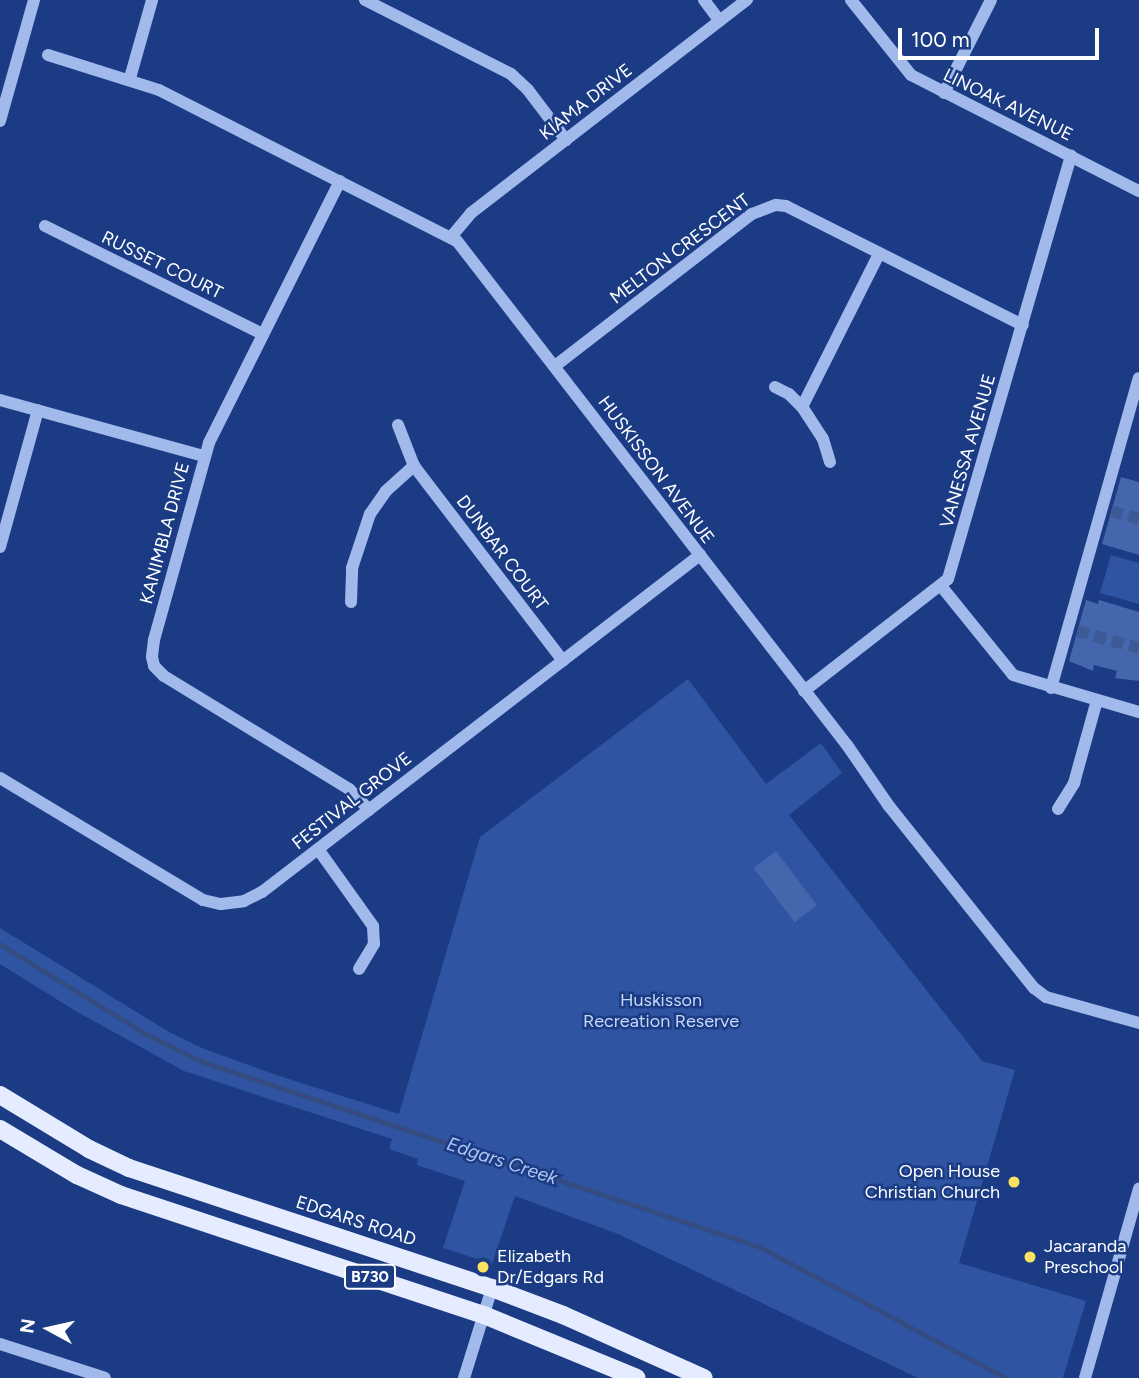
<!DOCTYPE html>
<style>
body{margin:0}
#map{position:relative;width:1139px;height:1378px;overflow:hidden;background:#1b3c84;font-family:Figtree,sans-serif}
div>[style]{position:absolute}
.green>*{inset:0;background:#2e54a2}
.stream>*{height:4.5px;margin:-2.25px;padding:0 2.25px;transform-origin:2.25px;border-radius:2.25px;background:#344c82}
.building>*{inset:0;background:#4466ad;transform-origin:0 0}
.minor-tunnel>*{height:12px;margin-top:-6px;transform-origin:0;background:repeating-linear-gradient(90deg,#3d5996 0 12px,transparent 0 18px)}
.minor>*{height:12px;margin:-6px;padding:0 6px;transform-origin:6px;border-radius:6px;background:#a1b9eb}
.major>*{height:18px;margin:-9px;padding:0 9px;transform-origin:9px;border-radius:9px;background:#e6ecff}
.dots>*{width:19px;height:19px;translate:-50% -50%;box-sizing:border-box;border:4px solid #1b3c84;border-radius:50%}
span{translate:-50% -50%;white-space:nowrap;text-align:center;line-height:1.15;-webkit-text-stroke:5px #1b3c84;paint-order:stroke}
.shield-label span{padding:2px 5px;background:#1b3c84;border:2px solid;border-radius:5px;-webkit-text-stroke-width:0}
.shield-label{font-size:16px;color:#fff;font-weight:700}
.street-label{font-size:18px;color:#fff}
.park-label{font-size:18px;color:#c6d7f8}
.poi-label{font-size:18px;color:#fff}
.right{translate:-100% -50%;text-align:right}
.left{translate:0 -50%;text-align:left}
.water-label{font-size:19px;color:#adc4f2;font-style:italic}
.north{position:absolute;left:14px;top:1294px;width:70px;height:70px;-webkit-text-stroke:5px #1b3c84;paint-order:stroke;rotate:278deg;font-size:19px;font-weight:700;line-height:28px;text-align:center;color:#fff}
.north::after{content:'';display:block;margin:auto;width:24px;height:32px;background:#fff;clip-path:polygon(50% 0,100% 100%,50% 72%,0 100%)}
.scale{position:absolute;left:898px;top:28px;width:201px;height:32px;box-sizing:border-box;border:4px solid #fff;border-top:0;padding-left:9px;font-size:21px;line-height:24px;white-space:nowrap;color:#fff;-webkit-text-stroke:5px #1b3c84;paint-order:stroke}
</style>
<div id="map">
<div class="green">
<i style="clip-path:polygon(1111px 555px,1139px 563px,1139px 604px,1100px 593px)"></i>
<i style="clip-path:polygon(688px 679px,766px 784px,821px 743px,842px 773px,789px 815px,982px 1061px,1015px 1070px,959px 1263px,1086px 1301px,1063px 1378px,918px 1378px,618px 1234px,515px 1196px,492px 1264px,443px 1248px,465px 1181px,417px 1165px,418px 1159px,389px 1149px,392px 1139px,184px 1071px,74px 1010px,0 964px,0 928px,169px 1032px,202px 1048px,276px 1075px,399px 1114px,480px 837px)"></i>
</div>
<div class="stream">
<i style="left:0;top:944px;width:166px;rotate:31.7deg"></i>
<i style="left:141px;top:1031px;width:69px;rotate:26.6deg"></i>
<i style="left:203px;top:1062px;width:587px;rotate:18.37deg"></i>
<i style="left:760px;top:1247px;width:279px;rotate:28deg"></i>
</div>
<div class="building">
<i style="clip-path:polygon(1121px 477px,1139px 482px,1139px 555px,1102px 544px)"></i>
<i style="clip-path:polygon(1086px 600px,1098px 604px,1099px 600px,1139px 612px,1139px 681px,1115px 678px,1117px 671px,1094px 665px,1093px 671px,1069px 661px)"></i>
<i style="left:776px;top:851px;width:68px;height:28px;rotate:53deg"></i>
</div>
<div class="minor-tunnel">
<i style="left:1111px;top:511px;width:29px;rotate:16deg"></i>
<i style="left:1077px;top:631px;width:64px;rotate:15.3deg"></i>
</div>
<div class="minor">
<i style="left:365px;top:0;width:164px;rotate:26.9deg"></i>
<i style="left:511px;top:74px;width:23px;rotate:43deg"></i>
<i style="left:528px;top:90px;width:63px;rotate:52.8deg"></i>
<i style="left:704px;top:0;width:26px;rotate:53deg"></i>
<i style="left:851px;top:0;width:96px;rotate:51.3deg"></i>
<i style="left:911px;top:75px;width:256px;rotate:27deg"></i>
<i style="left:48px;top:55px;width:116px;rotate:17.5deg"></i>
<i style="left:159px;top:90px;width:334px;rotate:26.9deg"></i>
<i style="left:457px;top:241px;width:637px;rotate:52.27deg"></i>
<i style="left:847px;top:745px;width:74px;rotate:55.5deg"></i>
<i style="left:889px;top:806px;width:233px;rotate:51.5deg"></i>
<i style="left:1034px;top:988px;width:15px;rotate:37deg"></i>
<i style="left:1046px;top:997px;width:97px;rotate:15.6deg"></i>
<i style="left:130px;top:78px;width:81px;rotate:-74.2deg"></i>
<i style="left:944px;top:93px;width:104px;rotate:-63.2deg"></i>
<i style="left:0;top:121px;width:126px;rotate:-74.3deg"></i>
<i style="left:340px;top:181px;width:293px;rotate:116.6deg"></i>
<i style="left:209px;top:443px;width:205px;rotate:105.6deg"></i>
<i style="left:154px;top:640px;width:17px;rotate:97deg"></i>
<i style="left:152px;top:657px;width:9px;rotate:77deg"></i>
<i style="left:154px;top:666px;width:14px;rotate:45deg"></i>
<i style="left:164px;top:676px;width:217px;rotate:31.4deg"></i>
<i style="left:349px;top:789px;width:29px;rotate:46deg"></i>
<i style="left:45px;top:226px;width:243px;rotate:26.4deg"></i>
<i style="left:451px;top:237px;width:31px;rotate:-50deg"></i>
<i style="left:471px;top:213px;width:349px;rotate:-37.7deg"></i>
<i style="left:555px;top:366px;width:249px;rotate:-37.7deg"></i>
<i style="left:752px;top:214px;width:26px;rotate:-21deg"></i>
<i style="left:776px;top:205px;width:10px;rotate:6deg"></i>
<i style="left:786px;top:206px;width:265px;rotate:26.7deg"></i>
<i style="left:775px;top:387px;width:16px;rotate:27deg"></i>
<i style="left:789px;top:394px;width:18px;rotate:45deg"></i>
<i style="left:0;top:400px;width:212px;rotate:15.4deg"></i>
<i style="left:398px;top:425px;width:44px;rotate:68.7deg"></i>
<i style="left:414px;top:466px;width:245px;rotate:52.6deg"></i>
<i style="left:830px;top:462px;width:24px;rotate:-107deg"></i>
<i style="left:823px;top:439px;width:38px;rotate:-123deg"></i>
<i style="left:802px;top:407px;width:171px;rotate:-63.3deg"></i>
<i style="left:0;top:547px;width:142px;rotate:-74.5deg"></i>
<i style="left:941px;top:586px;width:114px;rotate:51deg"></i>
<i style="left:1013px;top:675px;width:131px;rotate:16.4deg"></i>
<i style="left:351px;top:602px;width:34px;rotate:-88deg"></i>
<i style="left:352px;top:568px;width:57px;rotate:-71.6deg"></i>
<i style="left:370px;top:514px;width:28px;rotate:-55deg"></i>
<i style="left:386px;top:491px;width:38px;rotate:-42deg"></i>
<i style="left:1051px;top:688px;width:322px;rotate:-74.2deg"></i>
<i style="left:804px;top:691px;width:182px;rotate:-37.9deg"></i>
<i style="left:948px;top:579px;width:441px;rotate:-73.8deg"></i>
<i style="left:0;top:778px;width:237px;rotate:31deg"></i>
<i style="left:203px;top:900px;width:18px;rotate:13deg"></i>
<i style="left:221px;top:904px;width:23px;rotate:-7deg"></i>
<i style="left:244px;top:901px;width:20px;rotate:-27deg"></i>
<i style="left:262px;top:892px;width:553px;rotate:-37.57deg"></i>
<i style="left:1058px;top:809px;width:31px;rotate:-58deg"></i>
<i style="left:1074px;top:783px;width:86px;rotate:-74.5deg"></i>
<i style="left:318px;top:849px;width:95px;rotate:54.5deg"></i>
<i style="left:373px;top:926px;width:18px;rotate:87deg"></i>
<i style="left:374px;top:944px;width:29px;rotate:121deg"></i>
<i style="left:0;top:1344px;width:110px;rotate:17.9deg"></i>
<i style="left:464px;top:1378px;width:94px;rotate:-72.7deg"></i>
<i style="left:1085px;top:1378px;width:197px;rotate:-74.1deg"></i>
</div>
<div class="major">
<i style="left:0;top:1095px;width:104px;rotate:31.2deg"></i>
<i style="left:89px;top:1149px;width:44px;rotate:25.4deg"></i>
<i style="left:129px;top:1168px;width:382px;rotate:18.3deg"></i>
<i style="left:492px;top:1288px;width:76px;rotate:20.8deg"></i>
<i style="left:563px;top:1315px;width:154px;rotate:24.1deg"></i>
<i style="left:0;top:1129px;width:90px;rotate:30.9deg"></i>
<i style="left:77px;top:1175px;width:48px;rotate:24.4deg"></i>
<i style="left:121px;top:1195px;width:382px;rotate:18.3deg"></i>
<i style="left:484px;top:1315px;width:165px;rotate:22.4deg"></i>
</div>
<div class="dots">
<i style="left:1014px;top:1182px;background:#fce25e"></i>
<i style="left:1030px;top:1257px;background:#fce25e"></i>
<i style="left:483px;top:1267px;background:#fce25e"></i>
</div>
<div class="shield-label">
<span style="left:370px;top:1277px">B730</span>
</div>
<div class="street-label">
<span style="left:586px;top:102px;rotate:-38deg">KIAMA DRIVE</span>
<span style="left:1008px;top:105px;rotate:26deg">LINOAK AVENUE</span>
<span style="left:680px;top:249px;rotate:-37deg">MELTON CRESCENT</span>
<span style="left:162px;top:265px;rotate:26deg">RUSSET COURT</span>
<span style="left:968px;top:451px;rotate:-74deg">VANESSA AVENUE</span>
<span style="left:656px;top:470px;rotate:53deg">HUSKISSON AVENUE</span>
<span style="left:165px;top:533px;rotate:-75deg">KANIMBLA DRIVE</span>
<span style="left:502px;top:553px;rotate:53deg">DUNBAR COURT</span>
<span style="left:352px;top:801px;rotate:-38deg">FESTIVAL GROVE</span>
<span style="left:356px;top:1221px;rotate:18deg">EDGARS ROAD</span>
</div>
<div class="park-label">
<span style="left:661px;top:1011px">Huskisson<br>Recreation Reserve</span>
</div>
<div class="poi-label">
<span class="right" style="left:1000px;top:1182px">Open House<br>Christian Church</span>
<span class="left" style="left:1044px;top:1257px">Jacaranda<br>Preschool</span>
<span class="left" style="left:497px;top:1267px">Elizabeth<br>Dr/Edgars Rd</span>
</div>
<div class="water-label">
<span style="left:502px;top:1161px;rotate:18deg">Edgars Creek</span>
</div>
<div class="north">N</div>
<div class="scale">100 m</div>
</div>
